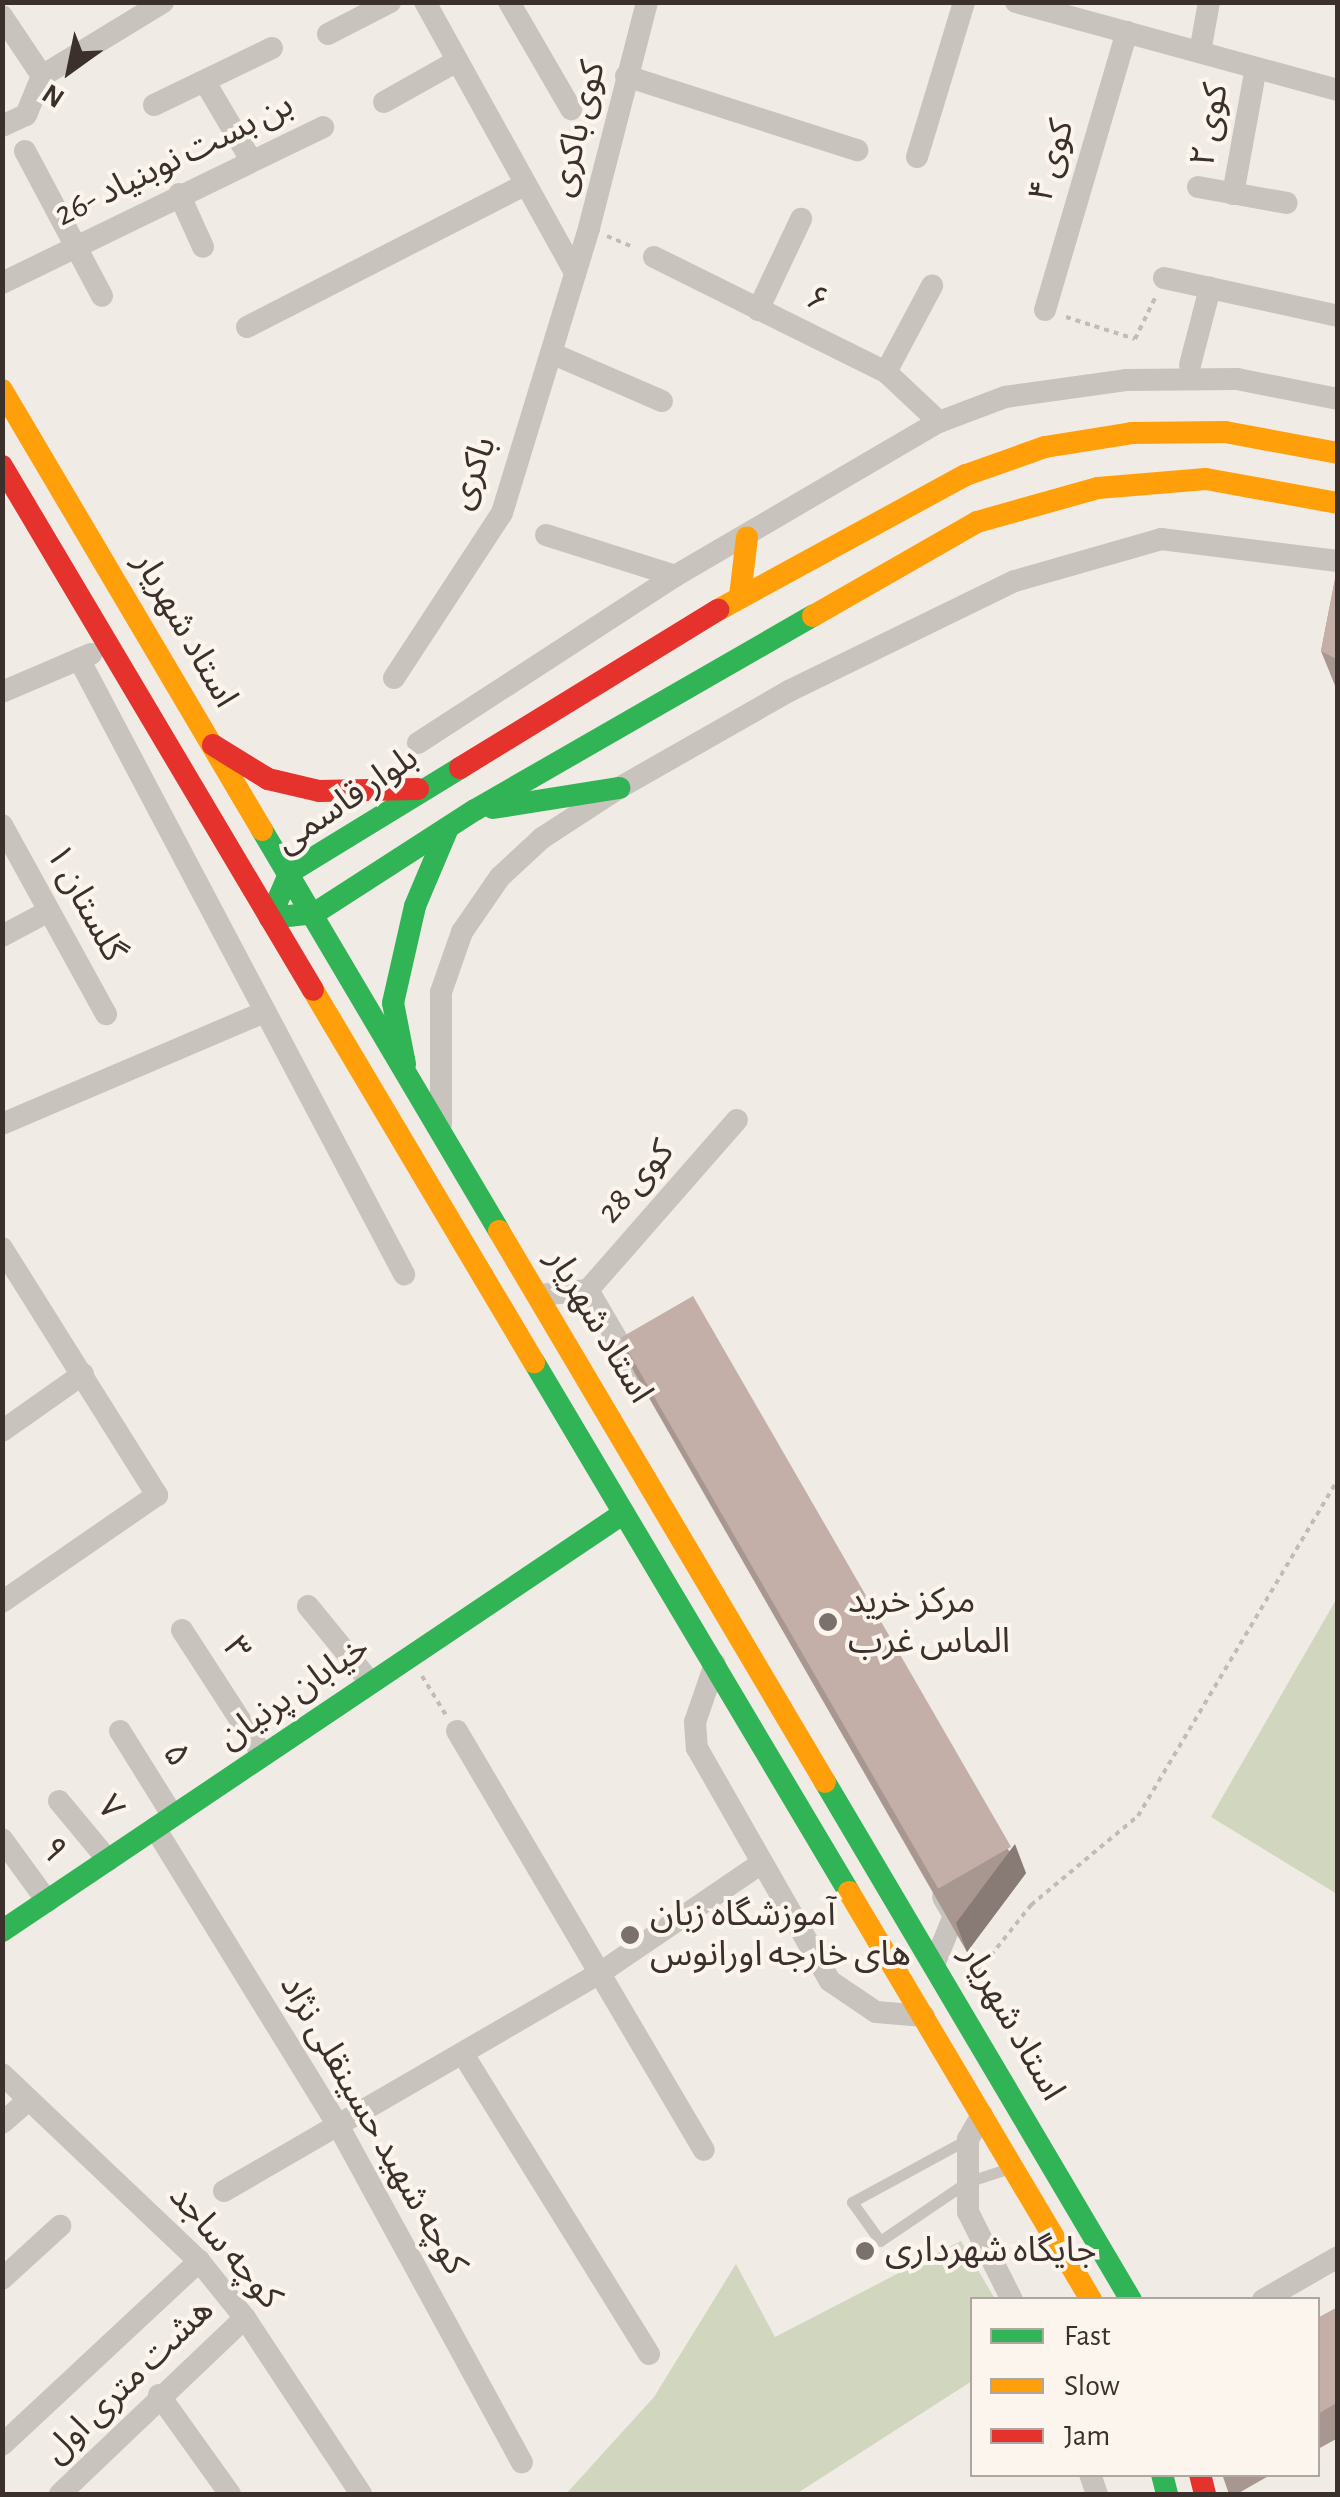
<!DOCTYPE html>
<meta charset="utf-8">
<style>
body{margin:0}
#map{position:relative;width:1340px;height:2497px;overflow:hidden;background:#f0ebe5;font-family:"Alegreya Sans","Noto Sans Arabic",sans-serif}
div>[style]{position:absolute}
.green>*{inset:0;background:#d1d6bf}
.path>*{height:4px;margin-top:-2px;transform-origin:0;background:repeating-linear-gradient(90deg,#c2bbb6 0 5px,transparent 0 10px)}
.lane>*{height:11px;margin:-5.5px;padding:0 5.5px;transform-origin:5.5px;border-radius:5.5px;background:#c9c3be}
.street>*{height:22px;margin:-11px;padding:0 11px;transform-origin:11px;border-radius:11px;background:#c9c3be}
.fast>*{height:22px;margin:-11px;padding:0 11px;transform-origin:11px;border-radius:11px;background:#30b455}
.slow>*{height:22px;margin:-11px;padding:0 11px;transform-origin:11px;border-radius:11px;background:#ff9f0a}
.jam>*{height:22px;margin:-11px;padding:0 11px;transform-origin:11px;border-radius:11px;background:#e5322d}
.wall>*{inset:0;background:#a89690}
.shaded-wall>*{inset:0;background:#887a75}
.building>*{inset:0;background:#c3afa7;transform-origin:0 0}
.dots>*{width:28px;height:28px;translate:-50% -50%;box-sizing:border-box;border:5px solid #fbf5ee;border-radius:50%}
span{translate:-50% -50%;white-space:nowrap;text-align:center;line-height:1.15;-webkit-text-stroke:8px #fbf5ee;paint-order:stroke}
.street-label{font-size:35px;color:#3b302b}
.poi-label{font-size:35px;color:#3b302b}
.left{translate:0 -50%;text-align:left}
.frame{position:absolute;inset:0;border:5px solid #3b302b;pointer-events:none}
.legend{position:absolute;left:970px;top:2297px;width:350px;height:180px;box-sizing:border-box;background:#fbf5ee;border:2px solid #aea6a0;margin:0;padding:12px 18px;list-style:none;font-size:30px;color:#3b302b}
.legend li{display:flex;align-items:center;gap:20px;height:50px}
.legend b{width:50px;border:2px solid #aea6a0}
.north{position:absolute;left:20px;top:20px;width:100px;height:100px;-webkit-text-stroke:8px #fbf5ee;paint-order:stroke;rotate:213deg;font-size:28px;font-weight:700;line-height:40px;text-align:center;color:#3b302b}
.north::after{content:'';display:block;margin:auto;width:35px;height:45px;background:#3b302b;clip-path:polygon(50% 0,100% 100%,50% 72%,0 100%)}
</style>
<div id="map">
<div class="green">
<i style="clip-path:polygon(1337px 1598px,1337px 1894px,1211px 1817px)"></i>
<i style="clip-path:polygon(961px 2241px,995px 2299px,972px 2300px,972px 2381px,796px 2494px,566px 2494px,654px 2397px,736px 2264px,775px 2337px)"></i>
</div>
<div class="path">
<i style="left:607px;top:236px;width:30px;rotate:23deg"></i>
<i style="left:1066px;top:317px;width:72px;rotate:17.7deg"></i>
<i style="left:1135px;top:339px;width:48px;rotate:-64deg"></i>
<i style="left:422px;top:1676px;width:46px;rotate:58.4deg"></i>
<i style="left:972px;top:1979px;width:95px;rotate:-51.4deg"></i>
<i style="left:1031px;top:1905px;width:139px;rotate:-39.8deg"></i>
<i style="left:1138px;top:1816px;width:392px;rotate:-59.3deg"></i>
</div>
<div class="lane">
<i style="left:968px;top:2139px;width:132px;rotate:151.5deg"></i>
<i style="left:852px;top:2202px;width:48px;rotate:54.3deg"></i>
<i style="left:880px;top:2241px;width:105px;rotate:-34.1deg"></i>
<i style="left:967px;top:2182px;width:45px;rotate:-18deg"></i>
</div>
<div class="street">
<i style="left:425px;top:2px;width:310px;rotate:61deg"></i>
<i style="left:509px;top:2px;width:124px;rotate:59.9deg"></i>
<i style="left:1016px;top:2px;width:334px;rotate:15.3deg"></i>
<i style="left:2px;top:16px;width:72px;rotate:56.3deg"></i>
<i style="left:328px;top:34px;width:70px;rotate:-27.3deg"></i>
<i style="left:1200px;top:52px;width:51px;rotate:-79.8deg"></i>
<i style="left:626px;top:76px;width:243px;rotate:17.8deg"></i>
<i style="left:205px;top:82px;width:91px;rotate:59.5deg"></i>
<i style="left:384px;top:102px;width:84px;rotate:-29.3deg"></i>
<i style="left:154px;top:105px;width:131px;rotate:-25.8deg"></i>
<i style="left:2px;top:126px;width:26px;rotate:-25deg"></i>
<i style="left:26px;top:115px;width:42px;rotate:-67.7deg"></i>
<i style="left:42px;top:76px;width:142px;rotate:-31.4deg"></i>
<i style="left:25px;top:151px;width:164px;rotate:62deg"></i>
<i style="left:917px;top:157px;width:162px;rotate:-73.1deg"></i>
<i style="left:1198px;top:187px;width:90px;rotate:10.2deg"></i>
<i style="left:179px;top:194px;width:58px;rotate:65.6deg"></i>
<i style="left:1233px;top:194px;width:128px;rotate:-79.7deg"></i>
<i style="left:654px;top:257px;width:259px;rotate:26.4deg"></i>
<i style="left:886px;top:372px;width:73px;rotate:43.3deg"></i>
<i style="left:1164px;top:278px;width:178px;rotate:12.3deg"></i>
<i style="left:2px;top:283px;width:357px;rotate:-25.9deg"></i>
<i style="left:758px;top:310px;width:101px;rotate:-64.7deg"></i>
<i style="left:1045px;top:310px;width:290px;rotate:-73.6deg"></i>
<i style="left:247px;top:327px;width:311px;rotate:-27.1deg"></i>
<i style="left:551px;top:353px;width:121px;rotate:23.4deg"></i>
<i style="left:1190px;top:365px;width:80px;rotate:-75.4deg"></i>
<i style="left:886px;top:372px;width:98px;rotate:-61.9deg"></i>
<i style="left:546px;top:535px;width:135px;rotate:17.6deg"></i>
<i style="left:79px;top:659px;width:696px;rotate:62.15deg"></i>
<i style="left:394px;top:678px;width:197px;rotate:-56.8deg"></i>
<i style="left:502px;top:513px;width:298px;rotate:-73deg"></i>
<i style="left:589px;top:228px;width:233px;rotate:-75.6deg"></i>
<i style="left:2px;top:692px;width:97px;rotate:-23.1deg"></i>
<i style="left:418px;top:743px;width:306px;rotate:-33deg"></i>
<i style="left:675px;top:576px;width:306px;rotate:-30.3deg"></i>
<i style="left:939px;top:422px;width:71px;rotate:-20.7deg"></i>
<i style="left:1005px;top:397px;width:122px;rotate:-8deg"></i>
<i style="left:1126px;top:380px;width:111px;rotate:-0.5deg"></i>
<i style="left:1237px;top:379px;width:103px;rotate:11.2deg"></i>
<i style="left:2px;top:825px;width:216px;rotate:61.2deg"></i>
<i style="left:2px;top:936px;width:53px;rotate:-28deg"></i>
<i style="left:2px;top:1124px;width:283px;rotate:-23.1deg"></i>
<i style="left:441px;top:1124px;width:132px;rotate:-90deg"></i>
<i style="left:441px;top:992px;width:64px;rotate:-70.7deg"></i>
<i style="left:462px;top:932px;width:67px;rotate:-55.4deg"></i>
<i style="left:500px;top:877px;width:57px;rotate:-42.9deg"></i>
<i style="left:542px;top:838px;width:92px;rotate:-33deg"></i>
<i style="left:619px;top:788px;width:196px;rotate:-29.7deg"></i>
<i style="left:789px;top:691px;width:251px;rotate:-26deg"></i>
<i style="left:1015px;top:581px;width:152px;rotate:-16deg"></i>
<i style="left:1161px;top:539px;width:178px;rotate:7.1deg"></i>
<i style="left:2px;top:1248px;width:292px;rotate:57.9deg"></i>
<i style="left:157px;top:1495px;width:188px;rotate:145.4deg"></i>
<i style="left:588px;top:1290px;width:226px;rotate:-48.8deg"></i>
<i style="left:540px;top:1295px;width:48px;rotate:-5.9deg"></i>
<i style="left:588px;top:1290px;width:111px;rotate:59.7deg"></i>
<i style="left:2px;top:1431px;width:99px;rotate:-35.1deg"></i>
<i style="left:308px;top:1606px;width:99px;rotate:50.7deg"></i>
<i style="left:182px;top:1630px;width:149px;rotate:57.1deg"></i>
<i style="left:715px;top:1664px;width:61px;rotate:109deg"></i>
<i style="left:695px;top:1722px;width:26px;rotate:86deg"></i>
<i style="left:697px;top:1748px;width:268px;rotate:60.3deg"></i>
<i style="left:830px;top:1981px;width:55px;rotate:34deg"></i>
<i style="left:876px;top:2012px;width:48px;rotate:4.8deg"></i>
<i style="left:120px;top:1731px;width:100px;rotate:58.1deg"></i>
<i style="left:457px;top:1731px;width:486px;rotate:59.5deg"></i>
<i style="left:59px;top:1801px;width:77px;rotate:50.3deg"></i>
<i style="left:155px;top:1828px;width:351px;rotate:58.4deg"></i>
<i style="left:339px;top:2127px;width:382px;rotate:61.4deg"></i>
<i style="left:2px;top:1839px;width:77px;rotate:54deg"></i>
<i style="left:935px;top:1962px;width:50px;rotate:-67.6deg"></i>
<i style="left:954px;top:1916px;width:22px;rotate:-120deg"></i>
<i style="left:463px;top:2054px;width:353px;rotate:58.2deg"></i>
<i style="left:2px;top:2074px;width:272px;rotate:43.5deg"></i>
<i style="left:199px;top:2261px;width:73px;rotate:51.1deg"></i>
<i style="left:245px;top:2318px;width:211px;rotate:56.6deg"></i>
<i style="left:982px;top:2115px;width:28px;rotate:120deg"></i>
<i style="left:968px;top:2139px;width:73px;rotate:90deg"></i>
<i style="left:968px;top:2212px;width:98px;rotate:63.4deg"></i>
<i style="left:2px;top:2123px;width:33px;rotate:-41deg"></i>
<i style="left:224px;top:2191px;width:435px;rotate:-30.1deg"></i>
<i style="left:600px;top:1973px;width:196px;rotate:-34.2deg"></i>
<i style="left:2px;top:2279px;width:79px;rotate:-42.4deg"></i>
<i style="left:1263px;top:2300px;width:86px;rotate:-29.8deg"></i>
<i style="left:159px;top:2395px;width:122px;rotate:54.4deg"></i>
<i style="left:2px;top:2445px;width:270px;rotate:-43deg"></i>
<i style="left:1090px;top:2474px;width:21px;rotate:71deg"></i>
<i style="left:60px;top:2494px;width:255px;rotate:-43.6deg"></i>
</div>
<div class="fast">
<i style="left:460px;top:768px;width:199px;rotate:148.5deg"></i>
<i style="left:290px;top:872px;width:50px;rotate:113.5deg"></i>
<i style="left:270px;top:918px;width:45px;rotate:-6.3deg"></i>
<i style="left:315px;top:913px;width:190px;rotate:-32.8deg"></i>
<i style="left:475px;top:810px;width:390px;rotate:-29.9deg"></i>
<i style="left:493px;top:808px;width:128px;rotate:-9deg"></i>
<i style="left:262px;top:830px;width:466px;rotate:59.4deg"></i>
<i style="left:405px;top:1064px;width:62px;rotate:-101.1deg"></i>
<i style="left:393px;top:1003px;width:99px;rotate:-77.2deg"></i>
<i style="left:415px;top:906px;width:85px;rotate:-67.1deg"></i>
<i style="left:534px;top:1362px;width:617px;rotate:59.28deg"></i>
<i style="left:825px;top:1782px;width:602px;rotate:59.43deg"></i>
<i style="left:2px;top:1931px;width:749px;rotate:-33.9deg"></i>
<i style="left:1162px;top:2474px;width:21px;rotate:76deg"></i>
</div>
<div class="slow">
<i style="left:2px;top:390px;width:511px;rotate:59.42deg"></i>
<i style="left:740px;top:596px;width:59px;rotate:-83.2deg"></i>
<i style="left:718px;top:610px;width:282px;rotate:-28.6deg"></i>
<i style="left:966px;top:475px;width:84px;rotate:-19.5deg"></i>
<i style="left:1045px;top:447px;width:88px;rotate:-9.1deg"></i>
<i style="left:1132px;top:433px;width:93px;rotate:-0.6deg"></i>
<i style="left:1225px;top:432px;width:115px;rotate:10.5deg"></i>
<i style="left:813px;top:616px;width:189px;rotate:-29.8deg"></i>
<i style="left:977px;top:522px;width:126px;rotate:-15.7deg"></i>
<i style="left:1098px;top:488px;width:108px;rotate:-4.8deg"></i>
<i style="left:1206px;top:479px;width:134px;rotate:10.3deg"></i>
<i style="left:313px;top:990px;width:433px;rotate:59.3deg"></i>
<i style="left:499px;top:1231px;width:640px;rotate:59.39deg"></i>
<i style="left:849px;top:1892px;width:474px;rotate:59.3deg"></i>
</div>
<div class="jam">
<i style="left:2px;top:466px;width:609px;rotate:59.31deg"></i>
<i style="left:213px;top:745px;width:65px;rotate:31.7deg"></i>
<i style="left:268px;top:779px;width:52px;rotate:13.2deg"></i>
<i style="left:319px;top:791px;width:99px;rotate:-1.2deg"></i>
<i style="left:460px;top:768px;width:303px;rotate:-31.5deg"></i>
<i style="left:1200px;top:2474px;width:21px;rotate:76deg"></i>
</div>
<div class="wall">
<i style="clip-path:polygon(1338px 564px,1338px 693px,1321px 651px)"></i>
<i style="clip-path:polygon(622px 1341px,1026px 1873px,967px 1952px,633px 1370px)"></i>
<i style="clip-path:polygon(1338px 2307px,1338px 2438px,1318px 2449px,1318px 2318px)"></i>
<i style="clip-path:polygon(1222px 2474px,1272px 2474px,1237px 2494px,1229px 2494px)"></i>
</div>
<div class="shaded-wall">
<i style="clip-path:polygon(1015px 1844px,1026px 1873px,967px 1952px,956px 1923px)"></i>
</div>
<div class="building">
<i style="clip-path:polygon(1338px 564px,1338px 660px,1321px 651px)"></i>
<i style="left:693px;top:1296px;width:636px;height:84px;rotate:60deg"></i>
<i style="clip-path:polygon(1338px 2307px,1338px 2402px,1318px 2414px,1318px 2318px)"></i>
</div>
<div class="dots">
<i style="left:828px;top:1622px;background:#7a716c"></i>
<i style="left:630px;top:1935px;background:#7a716c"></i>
<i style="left:865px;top:2251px;background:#7a716c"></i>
</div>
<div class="street-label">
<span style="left:1210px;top:125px;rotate:-80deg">کوی ۲</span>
<span style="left:578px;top:129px;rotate:-76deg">کوی باکری</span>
<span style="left:174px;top:160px;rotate:-26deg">26- بن بست نوبنیاد</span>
<span style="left:1052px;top:161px;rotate:-74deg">کوی ۴</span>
<span style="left:817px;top:300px;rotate:26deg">۶</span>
<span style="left:473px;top:473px;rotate:-69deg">باکری</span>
<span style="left:185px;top:630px;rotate:60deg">استاد شهریار</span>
<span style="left:347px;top:800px;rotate:-34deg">بلوار قاسمی</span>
<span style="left:85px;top:903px;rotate:61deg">۱ گلستان</span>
<span style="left:636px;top:1182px;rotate:-49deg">کوی 28</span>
<span style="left:599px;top:1326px;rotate:59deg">استاد شهریار</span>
<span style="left:236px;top:1649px;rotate:57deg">۳</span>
<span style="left:294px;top:1693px;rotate:-34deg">خیابان پرنیان</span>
<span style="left:176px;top:1755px;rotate:58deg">۵</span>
<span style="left:110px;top:1808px;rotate:51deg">۷</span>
<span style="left:53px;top:1850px;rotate:55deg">۹</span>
<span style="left:1012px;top:2023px;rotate:60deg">استاد شهریار</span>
<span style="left:373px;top:2125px;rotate:60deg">کوچه شهید حسینقلی نژاد</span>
<span style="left:225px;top:2247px;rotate:49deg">کوچه ساجد</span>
<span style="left:129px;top:2381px;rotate:-44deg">هشت متری اول</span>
</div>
<div class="poi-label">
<span class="left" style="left:848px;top:1622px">مرکز خرید<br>الماس غرب</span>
<span class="left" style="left:650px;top:1935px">آموزشگاه زبان<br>های خارجه اورانوس</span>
<span class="left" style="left:885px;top:2251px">جایگاه شهرداری</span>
</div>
<div class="frame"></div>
<ul class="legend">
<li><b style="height:12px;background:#30b455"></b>Fast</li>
<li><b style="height:12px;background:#ff9f0a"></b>Slow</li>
<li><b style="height:12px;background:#e5322d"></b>Jam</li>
</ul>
<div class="north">N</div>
</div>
